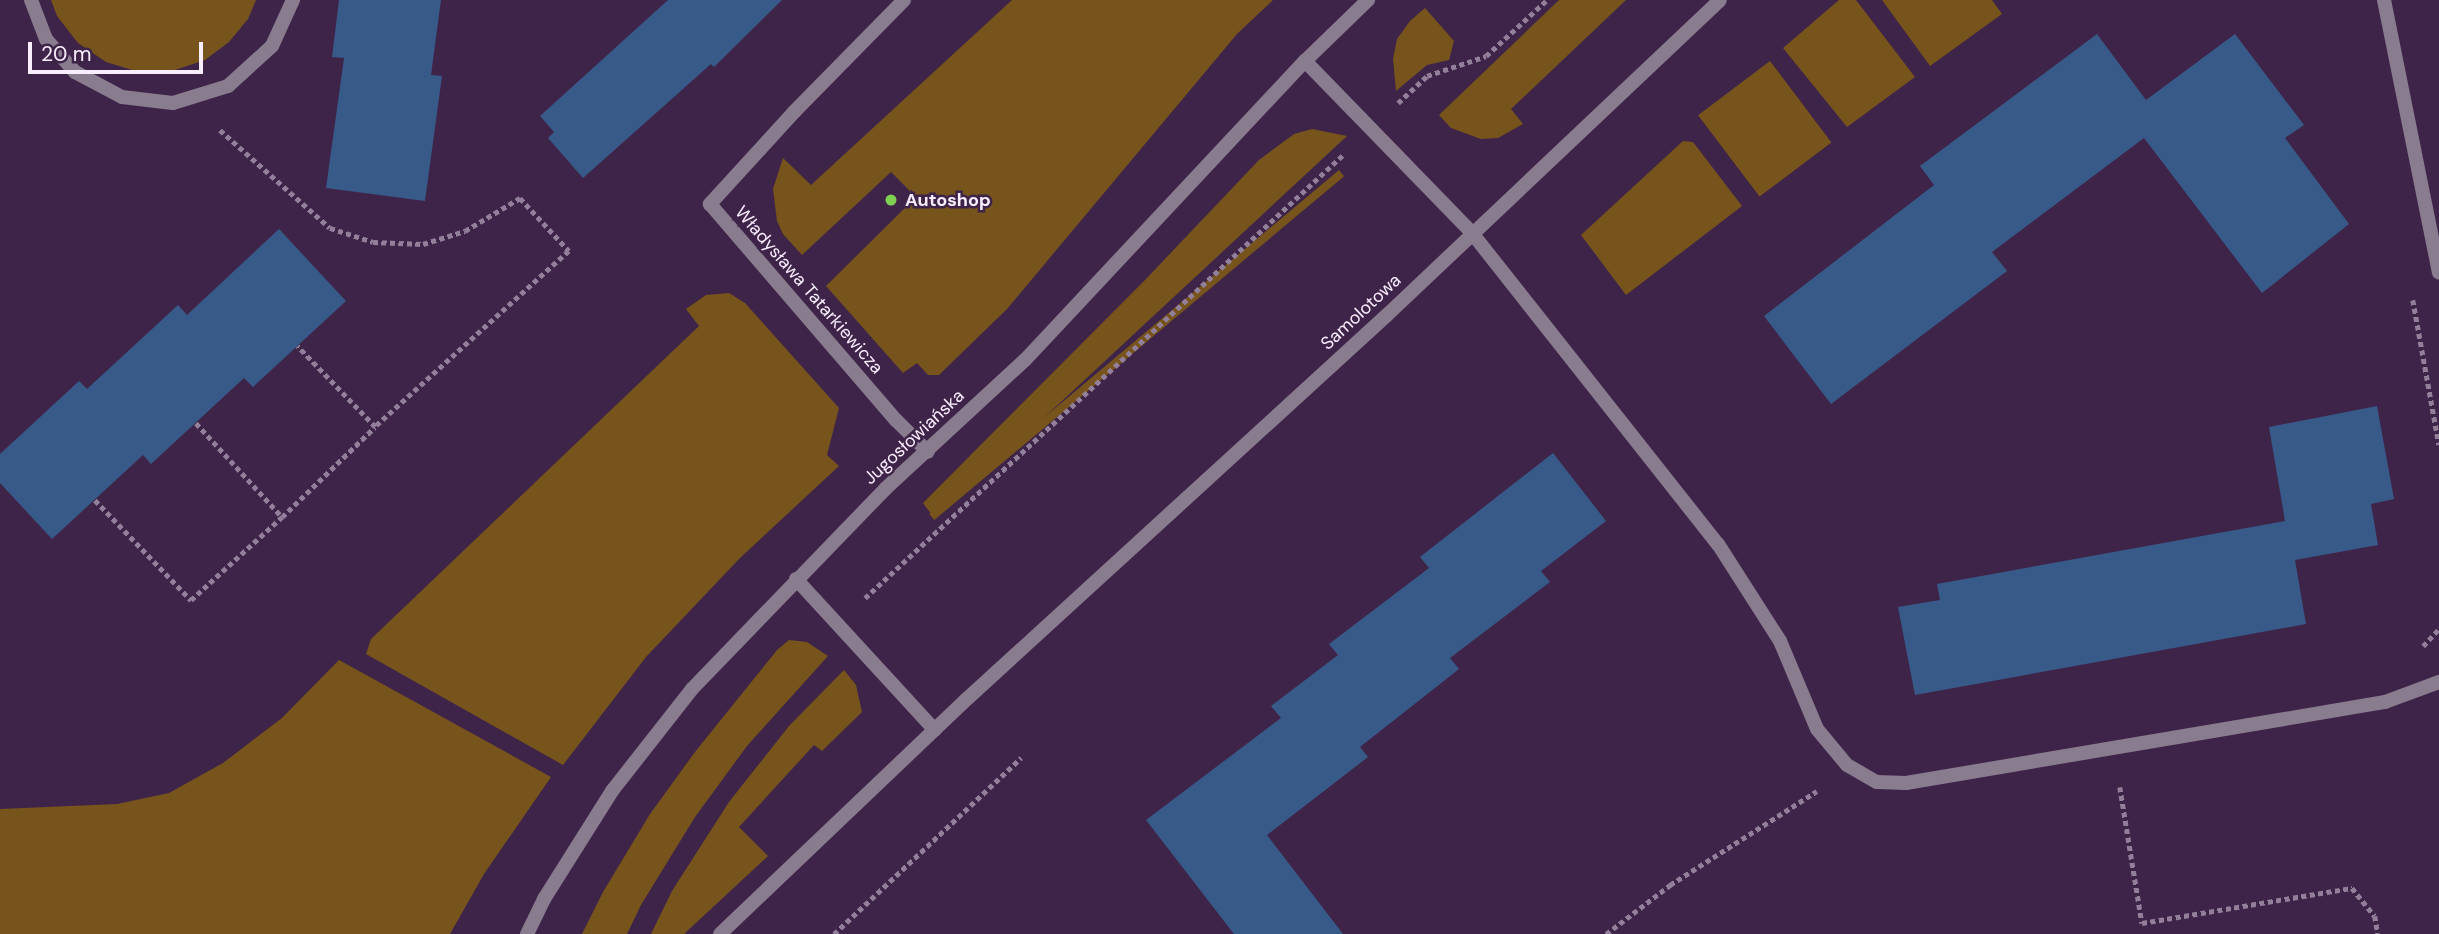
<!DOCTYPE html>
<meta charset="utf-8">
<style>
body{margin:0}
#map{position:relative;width:2439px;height:934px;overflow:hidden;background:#3f2449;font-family:"DM Sans",sans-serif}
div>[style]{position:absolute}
.green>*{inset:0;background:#76541b;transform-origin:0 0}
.building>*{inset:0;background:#385a89}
.path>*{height:4.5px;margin-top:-2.25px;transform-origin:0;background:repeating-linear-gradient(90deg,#927f9a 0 5px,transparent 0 8.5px)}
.service>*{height:14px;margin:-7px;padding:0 7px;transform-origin:7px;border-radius:7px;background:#897c8f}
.minor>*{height:14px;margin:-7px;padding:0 7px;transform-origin:7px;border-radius:7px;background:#897c8f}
.tertiary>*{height:14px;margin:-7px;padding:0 7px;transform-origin:7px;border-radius:7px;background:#897c8f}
.dots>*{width:19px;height:19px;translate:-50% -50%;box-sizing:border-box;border:4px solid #3f2449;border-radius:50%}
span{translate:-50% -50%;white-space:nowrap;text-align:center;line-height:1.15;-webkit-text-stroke:5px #3f2449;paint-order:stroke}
.poi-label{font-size:18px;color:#f8eefd;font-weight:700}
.left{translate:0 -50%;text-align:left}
.street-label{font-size:18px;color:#f8eefd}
.scale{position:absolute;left:28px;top:42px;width:175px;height:32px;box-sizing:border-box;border:4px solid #f8eefd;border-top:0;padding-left:9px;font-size:21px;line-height:24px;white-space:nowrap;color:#f8eefd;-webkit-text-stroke:5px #3f2449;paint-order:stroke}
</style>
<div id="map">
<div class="green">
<i style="clip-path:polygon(51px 0,256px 0,248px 19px,229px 42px,205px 60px,172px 71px,139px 72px,106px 62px,78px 43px,57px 16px)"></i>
<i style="clip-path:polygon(1012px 0,1273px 0,1237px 34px,1007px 309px,939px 375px,928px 375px,917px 363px,903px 373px,826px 286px,916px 197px,891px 172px,802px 255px,783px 234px,777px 221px,773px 189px,783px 158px,811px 185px)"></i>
<i style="clip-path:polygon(1559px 0,1626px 0,1511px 109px,1523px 124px,1498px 138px,1481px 139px,1451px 128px,1439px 115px)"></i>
<i style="clip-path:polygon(1839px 0,1856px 0,1915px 77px,1847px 127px,1783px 48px)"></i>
<i style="clip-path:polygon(1882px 0,1992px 0,2002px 14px,1930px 66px)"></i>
<i style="clip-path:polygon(1425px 8px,1454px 41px,1449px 60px,1427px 65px,1396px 91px,1393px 59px,1397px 39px,1410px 21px)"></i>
<i style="left:1770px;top:61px;width:102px;height:90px;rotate:53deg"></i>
<i style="clip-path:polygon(1312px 129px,1347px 136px,935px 519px,923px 503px,1145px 280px,1259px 160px,1294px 134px)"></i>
<i style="clip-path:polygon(1683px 141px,1693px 142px,1742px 206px,1626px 295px,1581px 235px)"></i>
<i style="left:1339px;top:170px;width:8px;height:535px;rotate:50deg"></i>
<i style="clip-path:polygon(729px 293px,745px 303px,839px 408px,827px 455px,839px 466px,740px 558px,646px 657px,563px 765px,366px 654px,371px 639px,699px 326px,686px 309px,706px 295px)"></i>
<i style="clip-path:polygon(789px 640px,807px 642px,828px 656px,747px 746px,695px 817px,641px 905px,627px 934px,582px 934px,603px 892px,650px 814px,695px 752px,777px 650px)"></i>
<i style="clip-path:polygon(339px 660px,551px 777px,484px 874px,450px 934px,0 934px,0 809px,117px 804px,169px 793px,223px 763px,282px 718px)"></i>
<i style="clip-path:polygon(844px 670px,856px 685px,862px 712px,822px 751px,814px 745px,739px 827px,768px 856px,684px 934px,651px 934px,672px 891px,729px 802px,789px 726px)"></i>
</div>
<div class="building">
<i style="clip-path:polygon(339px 0,441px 0,431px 75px,442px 76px,425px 201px,326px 188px,344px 58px,332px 57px)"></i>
<i style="clip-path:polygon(668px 0,782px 0,714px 67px,711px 64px,583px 178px,548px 138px,554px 132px,540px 116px)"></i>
<i style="clip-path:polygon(2097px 34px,2146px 100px,2235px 34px,2304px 125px,2285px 138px,2349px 224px,2262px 293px,2144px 138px,1992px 252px,2007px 271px,1831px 404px,1764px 316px,1934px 185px,1920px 166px)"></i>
<i style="clip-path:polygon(279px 229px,346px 301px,253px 387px,244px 378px,151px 464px,143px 455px,52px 539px,0 483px,0 454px,79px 381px,87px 389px,178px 305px,187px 315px)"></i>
<i style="clip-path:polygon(2377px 406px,2394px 499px,2371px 504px,2378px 545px,2295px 560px,2306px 624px,1915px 695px,1898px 607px,1940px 600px,1937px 584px,2285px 521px,2269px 427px)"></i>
<i style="clip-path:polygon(1553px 453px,1606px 521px,1541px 571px,1550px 582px,1450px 658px,1459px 669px,1360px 747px,1368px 757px,1267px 835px,1343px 934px,1234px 934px,1146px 820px,1281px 718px,1271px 706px,1338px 655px,1329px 644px,1429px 568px,1420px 557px)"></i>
</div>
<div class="path">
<i style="left:1398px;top:103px;width:40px;rotate:-43deg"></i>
<i style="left:1427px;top:76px;width:62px;rotate:-18.7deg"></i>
<i style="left:1486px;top:56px;width:83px;rotate:-42.6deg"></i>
<i style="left:220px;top:130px;width:147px;rotate:41.7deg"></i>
<i style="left:330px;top:228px;width:45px;rotate:18deg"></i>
<i style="left:373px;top:242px;width:50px;rotate:2.3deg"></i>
<i style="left:423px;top:244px;width:44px;rotate:-17.2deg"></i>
<i style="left:465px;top:231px;width:64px;rotate:-31deg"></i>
<i style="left:520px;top:198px;width:72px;rotate:47.2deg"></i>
<i style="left:569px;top:251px;width:262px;rotate:137.8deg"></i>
<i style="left:375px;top:427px;width:112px;rotate:-133.9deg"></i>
<i style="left:2413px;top:300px;width:147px;rotate:79.8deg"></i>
<i style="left:196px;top:423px;width:127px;rotate:47.5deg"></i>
<i style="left:282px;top:517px;width:129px;rotate:-44.1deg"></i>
<i style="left:95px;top:500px;width:139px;rotate:46.2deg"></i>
<i style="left:191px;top:600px;width:123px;rotate:-42.4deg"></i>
<i style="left:865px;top:598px;width:653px;rotate:-42.83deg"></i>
<i style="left:2423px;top:646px;width:23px;rotate:-47deg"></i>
<i style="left:2120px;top:787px;width:138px;rotate:80.8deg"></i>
<i style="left:2142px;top:923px;width:213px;rotate:-9.5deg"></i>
<i style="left:2352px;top:888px;width:36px;rotate:51deg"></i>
<i style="left:2375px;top:916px;width:18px;rotate:81deg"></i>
<i style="left:834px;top:934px;width:257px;rotate:-43.3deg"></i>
<i style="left:1606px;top:934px;width:81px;rotate:-37.4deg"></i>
<i style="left:1670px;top:885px;width:174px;rotate:-32.6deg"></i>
</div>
<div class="service">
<i style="left:31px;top:0;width:42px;rotate:69deg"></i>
<i style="left:46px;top:39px;width:44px;rotate:48.7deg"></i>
<i style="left:75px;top:72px;width:53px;rotate:28deg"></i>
<i style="left:122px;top:97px;width:51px;rotate:6.7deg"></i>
<i style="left:173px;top:103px;width:58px;rotate:-17.2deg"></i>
<i style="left:228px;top:86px;width:59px;rotate:-42.3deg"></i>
<i style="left:272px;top:46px;width:51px;rotate:-65.5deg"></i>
<i style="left:1305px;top:61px;width:240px;rotate:45.8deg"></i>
<i style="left:796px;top:579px;width:205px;rotate:47.4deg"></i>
<i style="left:720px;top:934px;width:342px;rotate:-43.6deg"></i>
<i style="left:968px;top:698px;width:568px;rotate:-42.43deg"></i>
<i style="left:1387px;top:315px;width:458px;rotate:-43.4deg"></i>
</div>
<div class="minor">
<i style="left:904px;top:0;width:157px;rotate:134.5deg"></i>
<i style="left:794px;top:112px;width:125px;rotate:132.4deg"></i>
<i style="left:710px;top:204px;width:285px;rotate:49.3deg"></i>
<i style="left:896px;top:420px;width:45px;rotate:45deg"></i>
<i style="left:2384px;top:0;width:278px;rotate:78.6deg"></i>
<i style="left:1472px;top:233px;width:397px;rotate:51.7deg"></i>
<i style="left:1718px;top:544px;width:115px;rotate:57.4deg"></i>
<i style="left:1780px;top:641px;width:95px;rotate:67.2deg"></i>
<i style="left:1817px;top:729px;width:47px;rotate:50.2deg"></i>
<i style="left:1847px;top:765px;width:34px;rotate:30deg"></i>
<i style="left:1877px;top:782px;width:29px;rotate:2deg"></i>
<i style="left:1906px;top:783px;width:486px;rotate:-9.6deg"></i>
<i style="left:2385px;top:702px;width:58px;rotate:-20.3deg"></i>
</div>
<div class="tertiary">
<i style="left:527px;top:934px;width:39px;rotate:-64deg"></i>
<i style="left:544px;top:899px;width:128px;rotate:-57.8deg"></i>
<i style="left:612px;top:791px;width:130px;rotate:-51.9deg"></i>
<i style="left:692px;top:689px;width:278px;rotate:-46deg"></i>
<i style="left:885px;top:489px;width:190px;rotate:-42.7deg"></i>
<i style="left:1025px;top:360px;width:410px;rotate:-46.9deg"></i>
<i style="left:1305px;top:61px;width:88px;rotate:-44.1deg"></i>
</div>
<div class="dots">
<i style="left:891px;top:200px;background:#7fd052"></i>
</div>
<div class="poi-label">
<span class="left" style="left:905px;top:200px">Autoshop</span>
</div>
<div class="street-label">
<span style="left:809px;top:290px;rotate:49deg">Władysława Tatarkiewicza</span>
<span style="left:1361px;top:312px;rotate:-43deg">Samolotowa</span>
<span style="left:914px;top:437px;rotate:-43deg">Jugosłowiańska</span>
</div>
<div class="scale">20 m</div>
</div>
